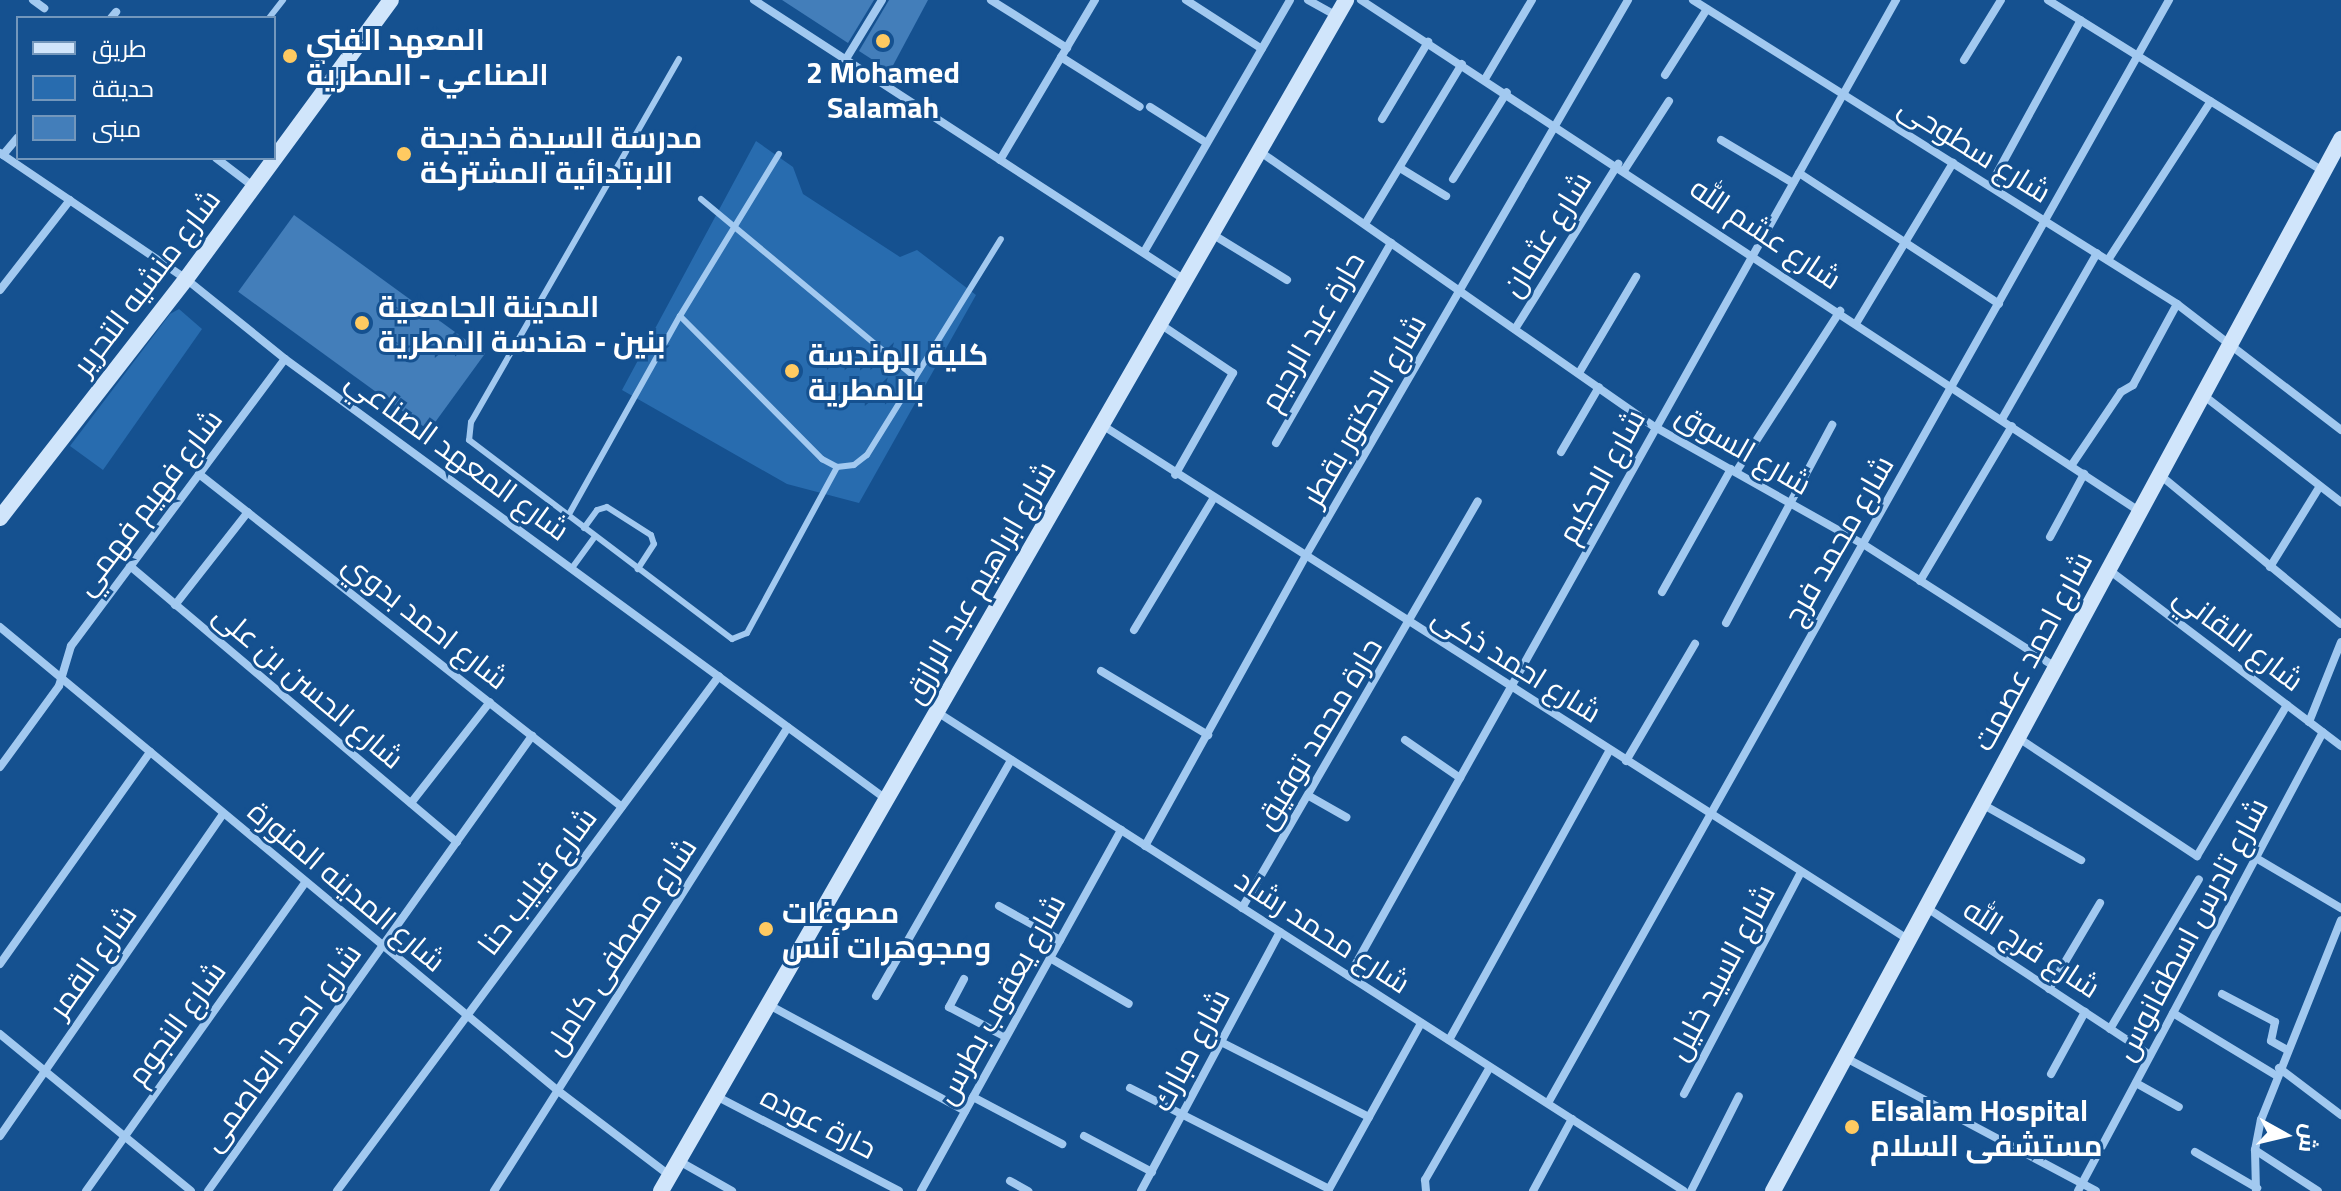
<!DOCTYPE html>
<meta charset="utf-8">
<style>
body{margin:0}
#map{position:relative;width:2341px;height:1191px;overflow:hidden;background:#155190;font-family:"Titillium Web",Cairo,sans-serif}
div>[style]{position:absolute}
.green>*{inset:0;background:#286caf}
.building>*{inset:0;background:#437eba;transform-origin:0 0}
.lane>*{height:6px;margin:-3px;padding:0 3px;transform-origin:3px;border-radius:3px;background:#a2c9f0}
.street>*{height:8px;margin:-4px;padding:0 4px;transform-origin:4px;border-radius:4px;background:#a2c9f0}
.secondary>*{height:16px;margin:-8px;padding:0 8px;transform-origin:8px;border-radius:8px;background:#d0e5fb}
.dots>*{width:22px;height:22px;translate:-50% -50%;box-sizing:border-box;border:4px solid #155190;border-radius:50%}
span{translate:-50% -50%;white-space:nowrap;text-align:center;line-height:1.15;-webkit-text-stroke:6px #155190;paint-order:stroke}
.poi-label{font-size:30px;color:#fff;font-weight:700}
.left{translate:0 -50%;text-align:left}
.street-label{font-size:30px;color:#fff}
.legend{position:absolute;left:16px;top:16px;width:260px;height:144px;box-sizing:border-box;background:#155190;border:2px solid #7397bc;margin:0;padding:10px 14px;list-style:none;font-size:24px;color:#fff}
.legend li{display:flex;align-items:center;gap:16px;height:40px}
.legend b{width:40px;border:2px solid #7397bc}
.north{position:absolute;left:2245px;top:1095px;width:80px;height:80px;-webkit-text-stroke:6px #155190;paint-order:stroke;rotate:98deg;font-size:22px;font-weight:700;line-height:32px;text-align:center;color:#fff}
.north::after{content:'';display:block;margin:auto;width:28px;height:36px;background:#fff;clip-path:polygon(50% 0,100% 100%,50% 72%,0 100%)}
</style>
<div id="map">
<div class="green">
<i style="clip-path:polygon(756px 141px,793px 167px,803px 194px,900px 257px,917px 250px,976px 295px,859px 503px,787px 484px,622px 390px)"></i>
<i style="clip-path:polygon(179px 309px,202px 329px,103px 470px,70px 446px,170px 314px)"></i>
</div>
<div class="building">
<i style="clip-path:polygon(782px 0,874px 0,848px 43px)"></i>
<i style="clip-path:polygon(889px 0,928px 0,890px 71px,859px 51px)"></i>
<i style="left:294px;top:215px;width:236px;height:95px;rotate:36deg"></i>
</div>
<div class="lane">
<i style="left:269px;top:18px;width:23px;rotate:-52deg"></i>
<i style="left:679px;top:59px;width:418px;rotate:119.8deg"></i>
<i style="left:471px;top:422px;width:18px;rotate:96deg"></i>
<i style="left:469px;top:440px;width:330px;rotate:37.1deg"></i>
<i style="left:732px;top:639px;width:16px;rotate:-22deg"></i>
<i style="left:747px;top:633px;width:189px;rotate:-61.5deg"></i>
<i style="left:701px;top:199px;width:278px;rotate:39.8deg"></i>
<i style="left:680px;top:316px;width:202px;rotate:45.2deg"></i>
<i style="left:822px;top:459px;width:17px;rotate:28deg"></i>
<i style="left:837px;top:467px;width:17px;rotate:-7deg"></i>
<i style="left:854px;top:465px;width:16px;rotate:-38deg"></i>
<i style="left:867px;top:455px;width:254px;rotate:-58.2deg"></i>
<i style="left:568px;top:516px;width:229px;rotate:-60.8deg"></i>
<i style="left:680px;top:316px;width:190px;rotate:-58.6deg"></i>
<i style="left:584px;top:528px;width:22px;rotate:-54deg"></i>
<i style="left:597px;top:510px;width:10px;rotate:-17deg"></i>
<i style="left:607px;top:507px;width:52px;rotate:32.5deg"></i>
<i style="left:651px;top:535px;width:9px;rotate:72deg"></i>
<i style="left:654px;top:544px;width:30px;rotate:123deg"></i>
<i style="left:572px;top:568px;width:39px;rotate:-54deg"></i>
</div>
<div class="street">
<i style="left:33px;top:0;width:14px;rotate:36deg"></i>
<i style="left:754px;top:0;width:514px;rotate:33.01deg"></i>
<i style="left:991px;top:0;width:90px;rotate:32.3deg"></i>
<i style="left:1186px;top:0;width:90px;rotate:32.8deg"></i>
<i style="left:1308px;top:0;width:33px;rotate:29deg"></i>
<i style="left:1361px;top:0;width:931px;rotate:33.3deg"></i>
<i style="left:1693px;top:0;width:572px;rotate:32.13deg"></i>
<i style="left:2177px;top:304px;width:207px;rotate:37.5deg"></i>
<i style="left:2048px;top:0;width:324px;rotate:31.9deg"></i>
<i style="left:111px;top:18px;width:8px;rotate:-50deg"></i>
<i style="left:1061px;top:57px;width:93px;rotate:32.3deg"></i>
<i style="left:846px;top:59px;width:69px;rotate:-58.6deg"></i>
<i style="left:1964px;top:60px;width:70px;rotate:-58.3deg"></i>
<i style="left:1665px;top:75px;width:78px;rotate:-57.5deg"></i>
<i style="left:1485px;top:79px;width:92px;rotate:-59.3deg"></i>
<i style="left:1150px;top:107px;width:67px;rotate:32.3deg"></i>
<i style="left:1382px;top:119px;width:90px;rotate:-59.1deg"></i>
<i style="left:1721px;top:140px;width:84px;rotate:30.8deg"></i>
<i style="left:1259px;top:151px;width:483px;rotate:34.9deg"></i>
<i style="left:1655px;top:427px;width:239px;rotate:29.4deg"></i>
<i style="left:1863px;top:544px;width:228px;rotate:32.6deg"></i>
<i style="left:0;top:153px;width:225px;rotate:34.1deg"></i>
<i style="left:186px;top:279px;width:127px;rotate:38.9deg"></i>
<i style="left:285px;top:359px;width:745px;rotate:36.21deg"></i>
<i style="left:3px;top:155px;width:23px;rotate:-50deg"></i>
<i style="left:216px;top:158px;width:48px;rotate:37.3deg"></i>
<i style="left:1000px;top:160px;width:186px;rotate:-59.3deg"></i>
<i style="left:1400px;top:168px;width:54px;rotate:31.3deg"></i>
<i style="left:1625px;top:169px;width:81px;rotate:-57.1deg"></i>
<i style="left:1799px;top:173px;width:239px;rotate:33.2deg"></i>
<i style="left:1453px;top:179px;width:102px;rotate:-58.2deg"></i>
<i style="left:1990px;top:186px;width:189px;rotate:-61.3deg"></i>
<i style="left:1365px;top:224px;width:187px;rotate:-58.8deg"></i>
<i style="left:1212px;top:234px;width:88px;rotate:31.5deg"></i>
<i style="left:1144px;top:252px;width:291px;rotate:-59.9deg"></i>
<i style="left:2108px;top:260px;width:189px;rotate:-57.1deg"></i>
<i style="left:0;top:290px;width:114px;rotate:-52.1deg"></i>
<i style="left:1857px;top:322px;width:186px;rotate:-58.9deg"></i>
<i style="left:1160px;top:324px;width:88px;rotate:33.9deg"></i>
<i style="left:1233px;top:373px;width:117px;rotate:119.6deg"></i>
<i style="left:1515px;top:329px;width:195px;rotate:-58deg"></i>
<i style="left:1579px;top:373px;width:112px;rotate:-59.3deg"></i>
<i style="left:2203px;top:395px;width:175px;rotate:37.8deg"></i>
<i style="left:2002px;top:419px;width:191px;rotate:-60.2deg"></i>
<i style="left:1102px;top:425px;width:957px;rotate:32.54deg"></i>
<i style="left:1276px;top:443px;width:231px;rotate:-60.1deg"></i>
<i style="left:1561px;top:452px;width:75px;rotate:-59.7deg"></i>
<i style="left:2071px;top:466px;width:89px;rotate:-56deg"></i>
<i style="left:2121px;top:392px;width:14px;rotate:-30deg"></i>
<i style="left:2133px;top:385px;width:92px;rotate:-61.5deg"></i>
<i style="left:1736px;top:472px;width:192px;rotate:-57.1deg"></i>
<i style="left:199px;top:474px;width:538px;rotate:38.21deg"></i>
<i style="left:2160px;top:475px;width:234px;rotate:39.5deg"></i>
<i style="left:2050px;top:537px;width:72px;rotate:-61.6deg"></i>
<i style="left:130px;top:566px;width:428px;rotate:40.2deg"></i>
<i style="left:2270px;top:567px;width:95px;rotate:-58.3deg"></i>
<i style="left:2109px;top:570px;width:291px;rotate:37.2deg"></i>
<i style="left:1920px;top:581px;width:180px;rotate:-59.3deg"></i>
<i style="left:1662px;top:592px;width:141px;rotate:-60.7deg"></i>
<i style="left:175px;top:605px;width:118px;rotate:-51.9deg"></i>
<i style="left:1726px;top:623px;width:225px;rotate:-61.8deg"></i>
<i style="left:0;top:627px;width:724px;rotate:39.73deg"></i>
<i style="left:557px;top:1090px;width:141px;rotate:37.2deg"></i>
<i style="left:1134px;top:630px;width:153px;rotate:-58.9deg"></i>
<i style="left:1101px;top:671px;width:125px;rotate:30.9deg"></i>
<i style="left:937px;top:712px;width:887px;rotate:32.67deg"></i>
<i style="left:2309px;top:722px;width:86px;rotate:-68.2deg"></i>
<i style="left:2017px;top:737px;width:216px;rotate:33.5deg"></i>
<i style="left:2197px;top:856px;width:176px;rotate:-59.2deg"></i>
<i style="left:1405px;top:740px;width:67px;rotate:34.6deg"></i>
<i style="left:1626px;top:761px;width:136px;rotate:-59.5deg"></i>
<i style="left:0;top:767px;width:100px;rotate:-53.9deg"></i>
<i style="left:59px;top:686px;width:42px;rotate:-73.3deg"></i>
<i style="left:71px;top:646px;width:358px;rotate:-53.3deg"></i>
<i style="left:1309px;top:796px;width:43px;rotate:29.6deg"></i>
<i style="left:411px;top:803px;width:128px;rotate:-52deg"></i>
<i style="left:1982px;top:804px;width:114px;rotate:29.5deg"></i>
<i style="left:1145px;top:846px;width:330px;rotate:-61deg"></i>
<i style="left:1305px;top:557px;width:644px;rotate:-59.89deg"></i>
<i style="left:2256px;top:858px;width:99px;rotate:30.5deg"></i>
<i style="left:999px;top:906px;width:70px;rotate:29.1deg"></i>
<i style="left:1242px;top:908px;width:470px;rotate:-59.9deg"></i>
<i style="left:1927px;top:908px;width:267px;rotate:33.4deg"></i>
<i style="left:1050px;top:958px;width:91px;rotate:30.2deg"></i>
<i style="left:0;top:964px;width:260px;rotate:-54.7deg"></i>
<i style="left:1349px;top:976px;width:1119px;rotate:-60.73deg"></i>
<i style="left:964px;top:979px;width:32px;rotate:118deg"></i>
<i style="left:949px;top:1007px;width:64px;rotate:27.8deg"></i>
<i style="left:2049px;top:989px;width:100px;rotate:-59.3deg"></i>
<i style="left:2222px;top:994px;width:60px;rotate:27.8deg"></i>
<i style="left:2275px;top:1022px;width:19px;rotate:102deg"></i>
<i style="left:2271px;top:1041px;width:18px;rotate:29deg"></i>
<i style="left:876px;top:996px;width:272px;rotate:-60.2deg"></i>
<i style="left:769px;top:1005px;width:223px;rotate:28.4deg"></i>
<i style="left:2173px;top:1013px;width:122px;rotate:31.2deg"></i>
<i style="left:2110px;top:1029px;width:174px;rotate:-59.3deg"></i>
<i style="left:0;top:1034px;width:247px;rotate:39.4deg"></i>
<i style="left:1449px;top:1040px;width:332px;rotate:-61deg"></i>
<i style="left:1221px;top:1042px;width:166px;rotate:26.9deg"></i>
<i style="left:1846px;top:1058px;width:283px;rotate:28deg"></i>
<i style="left:2279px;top:1068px;width:78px;rotate:37.2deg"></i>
<i style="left:2051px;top:1074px;width:71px;rotate:-61.3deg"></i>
<i style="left:2136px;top:1083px;width:49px;rotate:29.2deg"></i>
<i style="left:1130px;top:1088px;width:223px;rotate:26.9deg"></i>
<i style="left:1684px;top:1094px;width:251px;rotate:-62.2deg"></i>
<i style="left:716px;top:1096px;width:206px;rotate:27.4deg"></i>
<i style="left:973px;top:1097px;width:101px;rotate:27.8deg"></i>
<i style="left:1548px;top:1103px;width:1266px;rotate:-60.62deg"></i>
<i style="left:0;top:1136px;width:392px;rotate:-55.3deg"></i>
<i style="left:1084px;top:1136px;width:77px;rotate:27.9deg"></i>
<i style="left:2255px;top:1150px;width:75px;rotate:33.1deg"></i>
<i style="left:2195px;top:1152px;width:72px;rotate:30.1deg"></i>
<i style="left:679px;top:1161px;width:61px;rotate:29.5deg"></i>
<i style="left:1010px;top:1181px;width:21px;rotate:29deg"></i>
<i style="left:86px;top:1191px;width:378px;rotate:-54.6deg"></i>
<i style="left:208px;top:1191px;width:559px;rotate:-54.55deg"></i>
<i style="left:337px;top:1191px;width:641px;rotate:-53.43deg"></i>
<i style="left:494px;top:1191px;width:549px;rotate:-57.64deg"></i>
<i style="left:921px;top:1191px;width:413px;rotate:-61deg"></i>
<i style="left:1141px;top:1191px;width:294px;rotate:-61.8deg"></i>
<i style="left:1328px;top:1191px;width:192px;rotate:-61deg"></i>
<i style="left:1426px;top:1191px;width:11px;rotate:-95deg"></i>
<i style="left:1425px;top:1180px;width:130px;rotate:-60.1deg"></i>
<i style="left:1533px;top:1191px;width:82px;rotate:-61.6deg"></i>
<i style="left:1691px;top:1191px;width:106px;rotate:-63.2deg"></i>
<i style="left:2078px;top:1191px;width:520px;rotate:-61.91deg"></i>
<i style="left:2256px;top:1191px;width:41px;rotate:-91.4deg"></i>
<i style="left:2255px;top:1150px;width:31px;rotate:-79deg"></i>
<i style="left:2261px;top:1120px;width:215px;rotate:-68.2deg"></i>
</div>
<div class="secondary">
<i style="left:0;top:518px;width:303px;rotate:-52.1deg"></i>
<i style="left:186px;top:279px;width:346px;rotate:-53.7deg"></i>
<i style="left:661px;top:1191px;width:1374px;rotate:-60.09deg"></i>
<i style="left:1773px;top:1191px;width:1196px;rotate:-61.63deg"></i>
</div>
<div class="dots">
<i style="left:883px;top:41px;background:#ffca61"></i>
<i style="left:290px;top:56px;background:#ffca61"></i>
<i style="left:404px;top:154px;background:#ffca61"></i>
<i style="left:362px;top:323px;background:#ffca61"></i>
<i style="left:792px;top:371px;background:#ffca61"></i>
<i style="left:766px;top:929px;background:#ffca61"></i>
<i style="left:1852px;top:1127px;background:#ffca61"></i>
</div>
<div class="poi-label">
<span class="left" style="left:306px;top:56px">المعهد الفني<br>الصناعي - المطرية</span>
<span style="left:883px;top:89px">2 Mohamed<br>Salamah</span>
<span class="left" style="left:420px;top:154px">مدرسة السيدة خديجة<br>الابتدائية المشتركة</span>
<span class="left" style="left:378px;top:323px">المدينة الجامعية<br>بنين - هندسة المطرية</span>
<span class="left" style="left:808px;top:371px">كلية الهندسة<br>بالمطرية</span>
<span class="left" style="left:782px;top:929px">مصوغات<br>ومجوهرات أنس</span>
<span class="left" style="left:1870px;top:1127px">Elsalam Hospital<br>مستشفى السلام</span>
</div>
<div class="street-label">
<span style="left:1975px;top:149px;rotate:32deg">شارع سطوحى</span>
<span style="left:1766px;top:233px;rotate:34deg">شارع عشم الله</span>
<span style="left:1546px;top:234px;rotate:-58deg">شارع عثمان</span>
<span style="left:146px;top:282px;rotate:-53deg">شارع منشيه التحرير</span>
<span style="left:1312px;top:331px;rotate:-60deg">حارة عبد الرحيم</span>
<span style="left:1364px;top:410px;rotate:-60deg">شارع الدكتور بقطر</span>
<span style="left:1744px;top:449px;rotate:30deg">شارع السوق</span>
<span style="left:458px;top:455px;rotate:36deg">شارع المعهد الصناعي</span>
<span style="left:1601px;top:476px;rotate:-61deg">شارع الحكيم</span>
<span style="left:148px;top:502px;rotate:-53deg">شارع فهيم فهمي</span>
<span style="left:1838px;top:540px;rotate:-60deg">شارع محمد فرج</span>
<span style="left:979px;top:582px;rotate:-60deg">شارع ابراهيم عبد الرازق</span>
<span style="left:426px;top:621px;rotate:38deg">شارع احمد بدوي</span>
<span style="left:2239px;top:638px;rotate:37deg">شارع اللقاني</span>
<span style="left:2032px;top:651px;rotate:-62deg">شارع احمد عصمت</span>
<span style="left:1517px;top:664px;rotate:32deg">شارع احمد ذكى</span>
<span style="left:309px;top:686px;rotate:40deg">شارع الحسن بن على</span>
<span style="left:1318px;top:733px;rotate:-59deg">حارة محمد توفيق</span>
<span style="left:537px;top:881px;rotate:-53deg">شارع فيليب حنا</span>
<span style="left:347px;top:886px;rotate:40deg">شارع المدينه المنورة</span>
<span style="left:2191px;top:929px;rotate:-62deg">شارع تادرس اسطفانوس</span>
<span style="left:1323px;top:931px;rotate:33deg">شارع محمد رشاد</span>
<span style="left:620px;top:946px;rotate:-57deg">شارع مصطفى كامل</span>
<span style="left:2032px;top:948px;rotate:33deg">شارع فرج الله</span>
<span style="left:92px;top:961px;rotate:-55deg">شارع القمر</span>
<span style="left:1721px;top:972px;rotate:-62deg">شارع السيد خليل</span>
<span style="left:1000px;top:999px;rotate:-61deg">شارع يعقوب بطرس</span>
<span style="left:176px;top:1023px;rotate:-54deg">شارع النجوم</span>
<span style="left:281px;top:1047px;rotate:-54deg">شارع احمد العاصمى</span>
<span style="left:1190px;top:1050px;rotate:-62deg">شارع مبارك</span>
<span style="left:819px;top:1122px;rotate:27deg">حارة عوده</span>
</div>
<ul class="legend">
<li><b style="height:10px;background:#d0e5fb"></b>طريق</li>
<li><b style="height:22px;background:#286caf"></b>حديقة</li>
<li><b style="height:22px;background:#437eba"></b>مبنى</li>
</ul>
<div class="north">ش</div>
</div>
